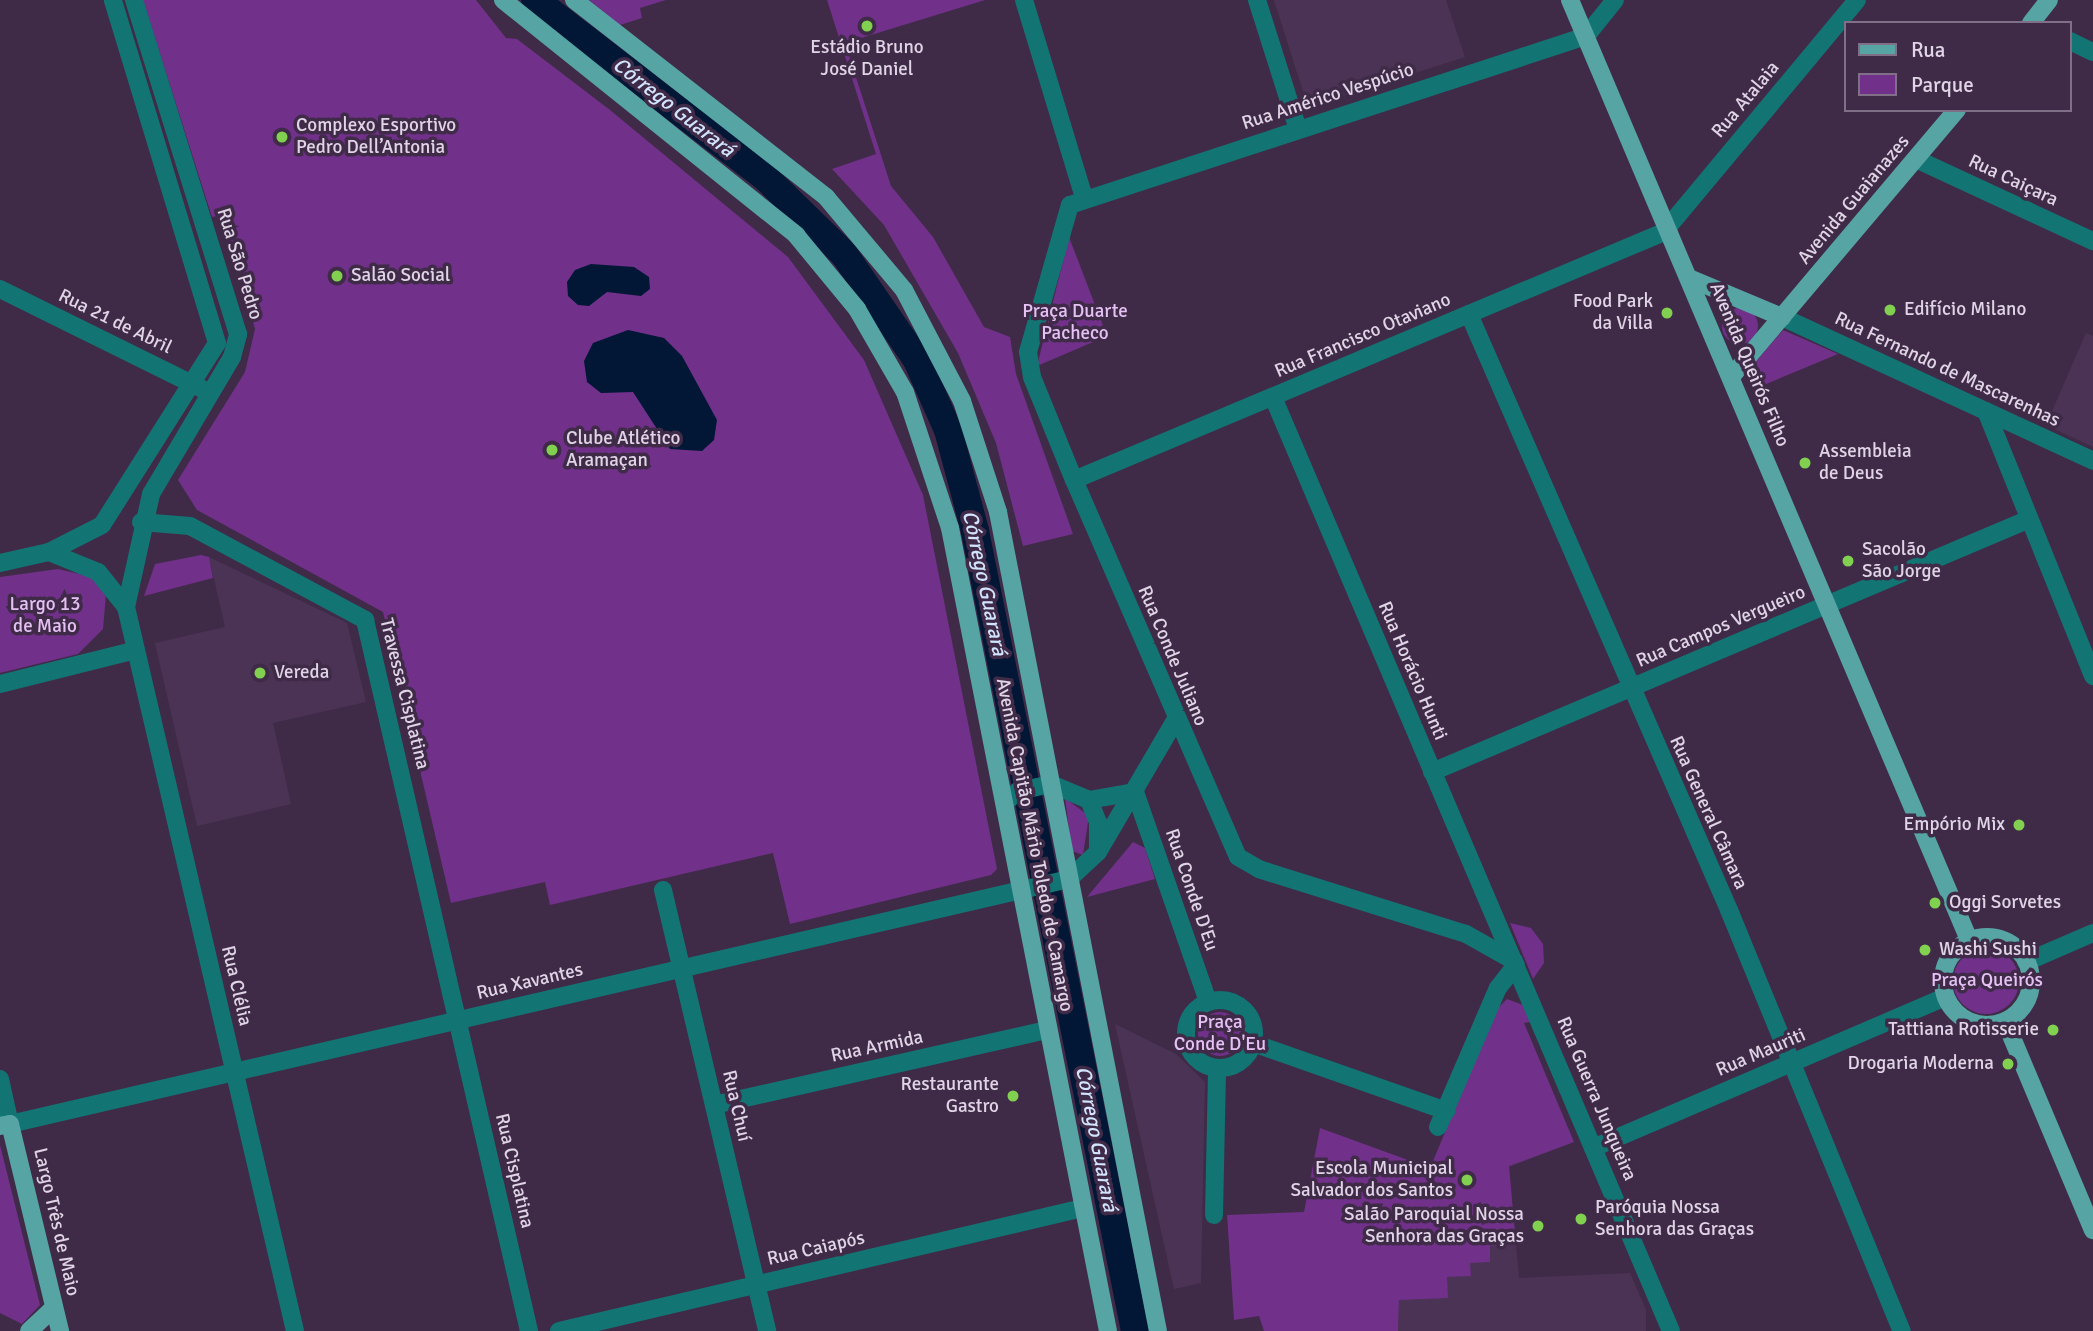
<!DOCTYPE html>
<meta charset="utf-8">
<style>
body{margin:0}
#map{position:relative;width:2093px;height:1331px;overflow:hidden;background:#3f2b47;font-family:Signika,sans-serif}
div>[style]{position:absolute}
.built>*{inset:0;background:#4b3355}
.green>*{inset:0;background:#71308a}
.round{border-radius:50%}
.water>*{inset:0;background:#011735}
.river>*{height:28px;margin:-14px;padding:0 14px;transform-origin:14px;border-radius:14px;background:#011735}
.minor>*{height:18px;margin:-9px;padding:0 9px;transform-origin:9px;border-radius:9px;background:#137474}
.minor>.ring{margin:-9px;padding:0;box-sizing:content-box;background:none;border:18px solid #137474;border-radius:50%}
.major>*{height:18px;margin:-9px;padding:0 9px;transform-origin:9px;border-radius:9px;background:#56a4a4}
.major>.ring{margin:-9px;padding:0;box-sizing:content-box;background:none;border:18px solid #56a4a4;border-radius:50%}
.dots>*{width:19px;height:19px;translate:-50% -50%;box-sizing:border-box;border:4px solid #3f2b47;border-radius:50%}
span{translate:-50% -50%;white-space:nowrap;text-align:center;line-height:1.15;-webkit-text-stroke:7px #3f2b47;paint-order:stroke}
.poi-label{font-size:19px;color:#e0d4e6}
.left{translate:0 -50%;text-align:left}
.right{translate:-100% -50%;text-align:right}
.street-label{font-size:19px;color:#e0d4e6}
.park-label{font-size:19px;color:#e5c1f4}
.water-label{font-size:21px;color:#d3e5fe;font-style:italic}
.legend{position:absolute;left:1844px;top:21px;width:228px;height:91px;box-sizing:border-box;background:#3f2b47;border:2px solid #7f6f87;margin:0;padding:9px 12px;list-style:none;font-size:21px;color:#e0d4e6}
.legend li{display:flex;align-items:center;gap:14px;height:35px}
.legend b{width:35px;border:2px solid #7f6f87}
</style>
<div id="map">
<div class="built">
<i style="clip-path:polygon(1274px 0,1446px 0,1465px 57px,1315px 105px,1306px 101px)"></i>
<i style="clip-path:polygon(2086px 333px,2093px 336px,2093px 447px,2046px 425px)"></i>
<i style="clip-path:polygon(209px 557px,347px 623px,366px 702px,273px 723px,291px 804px,197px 826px,155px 643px,225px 627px)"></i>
<i style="clip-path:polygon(1115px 1024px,1176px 1054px,1205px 1082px,1201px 1283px,1174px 1289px)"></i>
<i style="clip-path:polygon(1574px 1142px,1509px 1167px,1519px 1278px,1630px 1273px,1646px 1310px,1646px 1331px,1398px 1331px,1400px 1234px,1430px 1168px)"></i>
</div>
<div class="green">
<i style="clip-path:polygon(143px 0,476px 0,506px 38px,517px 39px,610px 110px,788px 257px,864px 360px,923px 495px,997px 869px,991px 875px,790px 924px,773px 853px,550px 905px,545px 882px,451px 903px,383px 612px,197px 510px,178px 480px,245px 372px,255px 329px,222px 215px,212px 217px)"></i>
<i style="clip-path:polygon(589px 0,666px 0,640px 8px,642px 18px,620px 25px)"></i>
<i style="clip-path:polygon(827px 0,985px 0,845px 43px,891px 186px,933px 237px,984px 327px,1010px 337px,1016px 374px,1073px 534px,1023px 546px,996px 443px,958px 353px,884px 225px,832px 169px,876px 154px)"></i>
<i style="clip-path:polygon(1069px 237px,1107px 336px,1037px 366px)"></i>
<i class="round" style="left:1722px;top:308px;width:36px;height:36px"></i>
<i style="clip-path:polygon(1783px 330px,1838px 354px,1752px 390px,1753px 365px)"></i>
<i style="clip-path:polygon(201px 555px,209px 557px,213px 578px,144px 596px,155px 564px)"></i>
<i style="clip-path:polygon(58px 569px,93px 577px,106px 594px,103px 629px,78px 654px,0 673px,0 577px)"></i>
<i style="clip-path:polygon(1065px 798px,1089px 816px,1083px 855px,1072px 851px)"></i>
<i style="clip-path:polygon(1133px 842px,1145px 848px,1155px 879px,1087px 897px)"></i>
<i style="clip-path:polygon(1510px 923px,1531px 928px,1543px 944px,1544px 963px,1533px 979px)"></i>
<i class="round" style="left:1953px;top:948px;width:66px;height:66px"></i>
<i style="clip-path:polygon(1507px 999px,1523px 1005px,1530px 1022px,1524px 1023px,1574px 1142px,1509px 1166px,1516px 1245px,1490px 1246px,1490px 1262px,1470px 1263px,1471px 1276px,1447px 1277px,1448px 1298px,1399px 1300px,1398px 1331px,1264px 1331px,1259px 1316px,1234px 1320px,1227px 1215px,1304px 1212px,1320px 1128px,1430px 1168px,1497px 1009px)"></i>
<i class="round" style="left:1198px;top:1012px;width:44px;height:44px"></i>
<i style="clip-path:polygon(0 1145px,40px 1305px,22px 1324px,0 1313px)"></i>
</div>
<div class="water">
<i style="clip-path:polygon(591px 264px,634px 267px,649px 277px,650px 289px,641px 296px,607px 292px,589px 306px,578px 305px,568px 296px,567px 282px,575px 270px)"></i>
<i style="clip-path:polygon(628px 330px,664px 338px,682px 356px,717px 420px,714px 440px,702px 451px,670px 449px,633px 392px,601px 393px,587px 382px,584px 361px,593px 343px)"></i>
</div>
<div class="river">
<i style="left:535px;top:0;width:292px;rotate:37.6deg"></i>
<i style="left:766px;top:178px;width:109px;rotate:44.3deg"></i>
<i style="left:844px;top:254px;width:129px;rotate:55.4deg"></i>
<i style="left:917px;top:360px;width:77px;rotate:66.1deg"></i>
<i style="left:948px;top:430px;width:105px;rotate:75deg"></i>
<i style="left:975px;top:531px;width:816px;rotate:78.69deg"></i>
</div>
<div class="minor">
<i style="left:1024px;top:0;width:207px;rotate:73.1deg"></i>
<i style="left:1257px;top:0;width:135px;rotate:72.4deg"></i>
<i style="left:2070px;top:41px;width:25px;rotate:26deg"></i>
<i style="left:1916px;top:159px;width:195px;rotate:24.9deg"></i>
<i style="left:1668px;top:227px;width:295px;rotate:-50.2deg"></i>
<i style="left:0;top:289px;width:228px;rotate:26.3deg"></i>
<i style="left:1469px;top:314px;width:650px;rotate:66.43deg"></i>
<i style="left:1729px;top:910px;width:455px;rotate:67.7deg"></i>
<i style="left:1782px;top:317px;width:343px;rotate:24.8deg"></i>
<i style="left:1273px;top:397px;width:1015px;rotate:66.92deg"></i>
<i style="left:1986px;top:411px;width:286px;rotate:68deg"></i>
<i style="left:1074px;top:480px;width:645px;rotate:-22.79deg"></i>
<i style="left:141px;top:522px;width:49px;rotate:4.7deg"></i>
<i style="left:190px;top:526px;width:199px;rotate:28.2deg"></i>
<i style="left:365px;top:620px;width:730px;rotate:77.01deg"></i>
<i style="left:49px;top:552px;width:53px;rotate:22.2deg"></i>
<i style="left:98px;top:572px;width:45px;rotate:51.3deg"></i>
<i style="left:126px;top:607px;width:743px;rotate:76.86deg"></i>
<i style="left:0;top:563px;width:50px;rotate:-12.7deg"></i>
<i style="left:49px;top:552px;width:59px;rotate:-27deg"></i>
<i style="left:102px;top:525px;width:215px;rotate:-57.7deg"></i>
<i style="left:217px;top:343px;width:358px;rotate:-106.9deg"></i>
<i style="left:126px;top:607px;width:116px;rotate:-77.5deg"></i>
<i style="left:151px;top:494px;width:159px;rotate:-59.4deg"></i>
<i style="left:232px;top:357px;width:24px;rotate:-75deg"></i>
<i style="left:238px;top:334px;width:350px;rotate:-107.3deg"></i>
<i style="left:0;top:684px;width:140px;rotate:-14deg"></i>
<i style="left:1432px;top:772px;width:646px;rotate:-22.95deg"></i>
<i style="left:1135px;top:792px;width:222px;rotate:70.8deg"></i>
<i style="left:1089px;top:800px;width:24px;rotate:68deg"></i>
<i style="left:1098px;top:822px;width:29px;rotate:90deg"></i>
<i style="left:1006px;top:802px;width:16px;rotate:-43deg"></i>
<i style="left:1018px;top:791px;width:34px;rotate:-12deg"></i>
<i style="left:1051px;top:784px;width:41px;rotate:22.8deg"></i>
<i style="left:1089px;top:800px;width:47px;rotate:-9.9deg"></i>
<i style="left:663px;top:890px;width:453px;rotate:76.7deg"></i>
<i style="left:1514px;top:961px;width:55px;rotate:-150.6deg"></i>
<i style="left:1466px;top:934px;width:217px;rotate:-162.6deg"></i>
<i style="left:1259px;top:869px;width:24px;rotate:-150deg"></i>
<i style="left:1238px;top:857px;width:411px;rotate:-113.5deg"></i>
<i style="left:1074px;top:480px;width:111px;rotate:-112.2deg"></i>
<i style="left:1032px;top:377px;width:25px;rotate:-99deg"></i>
<i style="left:1028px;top:352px;width:153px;rotate:-74.1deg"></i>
<i style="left:1070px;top:205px;width:543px;rotate:-18.13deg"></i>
<i style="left:1586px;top:36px;width:46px;rotate:-51.1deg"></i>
<i style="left:2026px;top:962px;width:73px;rotate:-23.4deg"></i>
<i class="ring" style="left:1186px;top:1000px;width:50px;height:50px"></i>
<i style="left:1253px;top:1043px;width:205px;rotate:19.4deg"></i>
<i style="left:0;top:1079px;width:46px;rotate:77.5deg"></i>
<i style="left:10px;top:1124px;width:1087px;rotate:-13.03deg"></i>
<i style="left:1069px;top:879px;width:40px;rotate:-43deg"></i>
<i style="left:1098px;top:852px;width:154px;rotate:-59.6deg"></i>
<i style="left:714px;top:1105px;width:342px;rotate:-12.7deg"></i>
<i style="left:1438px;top:1127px;width:151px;rotate:-66.7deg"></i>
<i style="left:1498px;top:988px;width:29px;rotate:-52deg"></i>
<i style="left:1593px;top:1148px;width:383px;rotate:-23.2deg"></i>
<i style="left:1214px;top:1215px;width:147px;rotate:-88.8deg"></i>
<i style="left:559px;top:1331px;width:538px;rotate:-13.21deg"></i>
</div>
<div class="major">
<i style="left:503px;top:0;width:376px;rotate:38.7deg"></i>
<i style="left:796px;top:235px;width:96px;rotate:50.5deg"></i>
<i style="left:857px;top:309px;width:96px;rotate:60deg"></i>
<i style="left:905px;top:392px;width:143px;rotate:71.7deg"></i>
<i style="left:950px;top:528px;width:818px;rotate:78.87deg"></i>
<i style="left:574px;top:0;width:320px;rotate:38deg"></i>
<i style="left:826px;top:197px;width:121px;rotate:50deg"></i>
<i style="left:904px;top:290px;width:125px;rotate:62.4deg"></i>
<i style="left:962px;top:401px;width:117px;rotate:72deg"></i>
<i style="left:998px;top:512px;width:834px;rotate:78.95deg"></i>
<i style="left:1570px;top:0;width:1021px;rotate:67deg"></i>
<i style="left:2031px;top:23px;width:29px;rotate:-52deg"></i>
<i style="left:1689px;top:278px;width:101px;rotate:22.8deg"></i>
<i style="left:1731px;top:377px;width:350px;rotate:-49.8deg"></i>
<i class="ring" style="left:1943px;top:937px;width:70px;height:70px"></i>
<i style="left:2005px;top:1021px;width:227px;rotate:67.2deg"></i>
<i style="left:0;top:1126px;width:10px;rotate:-11deg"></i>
<i style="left:10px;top:1124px;width:213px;rotate:76.4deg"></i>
<i style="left:29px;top:1331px;width:34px;rotate:-43deg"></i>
</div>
<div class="dots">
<i style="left:867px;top:26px;background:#81d050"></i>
<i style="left:282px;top:137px;background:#81d050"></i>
<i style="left:337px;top:276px;background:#81d050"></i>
<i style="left:1890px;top:310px;background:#81d050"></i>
<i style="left:1667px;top:313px;background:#81d050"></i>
<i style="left:552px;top:450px;background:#81d050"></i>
<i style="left:1805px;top:463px;background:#81d050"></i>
<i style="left:1848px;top:561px;background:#81d050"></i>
<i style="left:260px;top:673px;background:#81d050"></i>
<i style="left:2019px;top:825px;background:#81d050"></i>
<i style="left:1935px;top:903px;background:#81d050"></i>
<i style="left:1925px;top:950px;background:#81d050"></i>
<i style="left:2053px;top:1030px;background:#81d050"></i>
<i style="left:2008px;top:1064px;background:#81d050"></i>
<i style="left:1013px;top:1096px;background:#81d050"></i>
<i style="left:1467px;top:1180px;background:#81d050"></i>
<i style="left:1581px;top:1219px;background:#81d050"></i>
<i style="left:1538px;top:1226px;background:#81d050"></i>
</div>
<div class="poi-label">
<span style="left:867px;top:59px">Estádio Bruno<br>José Daniel</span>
<span class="left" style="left:296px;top:137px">Complexo Esportivo<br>Pedro Dell’Antonia</span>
<span class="left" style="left:351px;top:276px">Salão Social</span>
<span class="right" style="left:1653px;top:313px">Food Park<br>da Villa</span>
<span class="left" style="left:1904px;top:310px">Edifício Milano</span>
<span class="left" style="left:566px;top:450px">Clube Atlético<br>Aramaçan</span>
<span class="left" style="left:1819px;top:463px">Assembleia<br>de Deus</span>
<span class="left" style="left:1862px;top:561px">Sacolão<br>São Jorge</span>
<span class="left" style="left:274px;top:673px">Vereda</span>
<span class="right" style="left:2005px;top:825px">Empório Mix</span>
<span class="left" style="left:1949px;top:903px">Oggi Sorvetes</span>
<span class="left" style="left:1939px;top:950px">Washi Sushi</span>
<span class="right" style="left:2039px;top:1030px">Tattiana Rotisserie</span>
<span class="right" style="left:1994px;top:1064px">Drogaria Moderna</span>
<span class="right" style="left:999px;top:1096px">Restaurante<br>Gastro</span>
<span class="right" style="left:1453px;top:1180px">Escola Municipal<br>Salvador dos Santos</span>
<span class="left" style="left:1595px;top:1219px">Paróquia Nossa<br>Senhora das Graças</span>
<span class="right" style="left:1524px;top:1226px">Salão Paroquial Nossa<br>Senhora das Graças</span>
</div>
<div class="street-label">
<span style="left:1328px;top:97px;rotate:-18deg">Rua Américo Vespúcio</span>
<span style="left:1746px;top:100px;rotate:-50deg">Rua Atalaia</span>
<span style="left:2013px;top:181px;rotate:25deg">Rua Caiçara</span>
<span style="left:1854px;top:200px;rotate:-50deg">Avenida Guaianazes</span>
<span style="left:239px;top:264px;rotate:73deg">Rua São Pedro</span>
<span style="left:115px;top:322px;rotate:26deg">Rua 21 de Abril</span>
<span style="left:1363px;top:336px;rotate:-23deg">Rua Francisco Otaviano</span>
<span style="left:1749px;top:365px;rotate:67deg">Avenida Queirós Filho</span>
<span style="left:1947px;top:370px;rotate:25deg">Rua Fernando de Mascarenhas</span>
<span style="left:1721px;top:627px;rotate:-23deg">Rua Campos Vergueiro</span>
<span style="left:1172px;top:656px;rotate:67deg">Rua Conde Juliano</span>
<span style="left:1412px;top:671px;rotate:67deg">Rua Horácio Hunti</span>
<span style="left:404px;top:694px;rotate:76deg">Travessa Cisplatina</span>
<span style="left:1708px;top:813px;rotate:66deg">Rua General Câmara</span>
<span style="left:1034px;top:845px;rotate:79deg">Avenida Capitão Mário Toledo de Camargo</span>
<span style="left:1191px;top:890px;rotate:71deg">Rua Conde D'Eu</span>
<span style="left:530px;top:982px;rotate:-13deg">Rua Xavantes</span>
<span style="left:236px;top:986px;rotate:77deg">Rua Clélia</span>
<span style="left:877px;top:1047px;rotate:-12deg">Rua Armida</span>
<span style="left:1761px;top:1053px;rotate:-23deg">Rua Mauriti</span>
<span style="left:1596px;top:1099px;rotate:67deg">Rua Guerra Junqueira</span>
<span style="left:736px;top:1106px;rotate:77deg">Rua Chuí</span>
<span style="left:514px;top:1171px;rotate:77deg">Rua Cisplatina</span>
<span style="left:56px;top:1222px;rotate:77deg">Largo Três de Maio</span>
<span style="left:816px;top:1249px;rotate:-13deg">Rua Caiapós</span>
</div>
<div class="park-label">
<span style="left:1075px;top:323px">Praça Duarte<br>Pacheco</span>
<span style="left:45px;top:616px">Largo 13<br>de Maio</span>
<span style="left:1987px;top:981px">Praça Queirós</span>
<span style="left:1220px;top:1034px">Praça<br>Conde D'Eu</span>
</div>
<div class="water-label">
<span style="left:674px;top:107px;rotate:38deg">Córrego Guarará</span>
<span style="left:985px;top:583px;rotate:78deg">Córrego Guarará</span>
<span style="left:1097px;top:1139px;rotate:79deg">Córrego Guarará</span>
</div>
<ul class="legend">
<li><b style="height:9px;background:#56a4a4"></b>Rua</li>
<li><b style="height:19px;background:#71308a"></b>Parque</li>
</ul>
</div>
